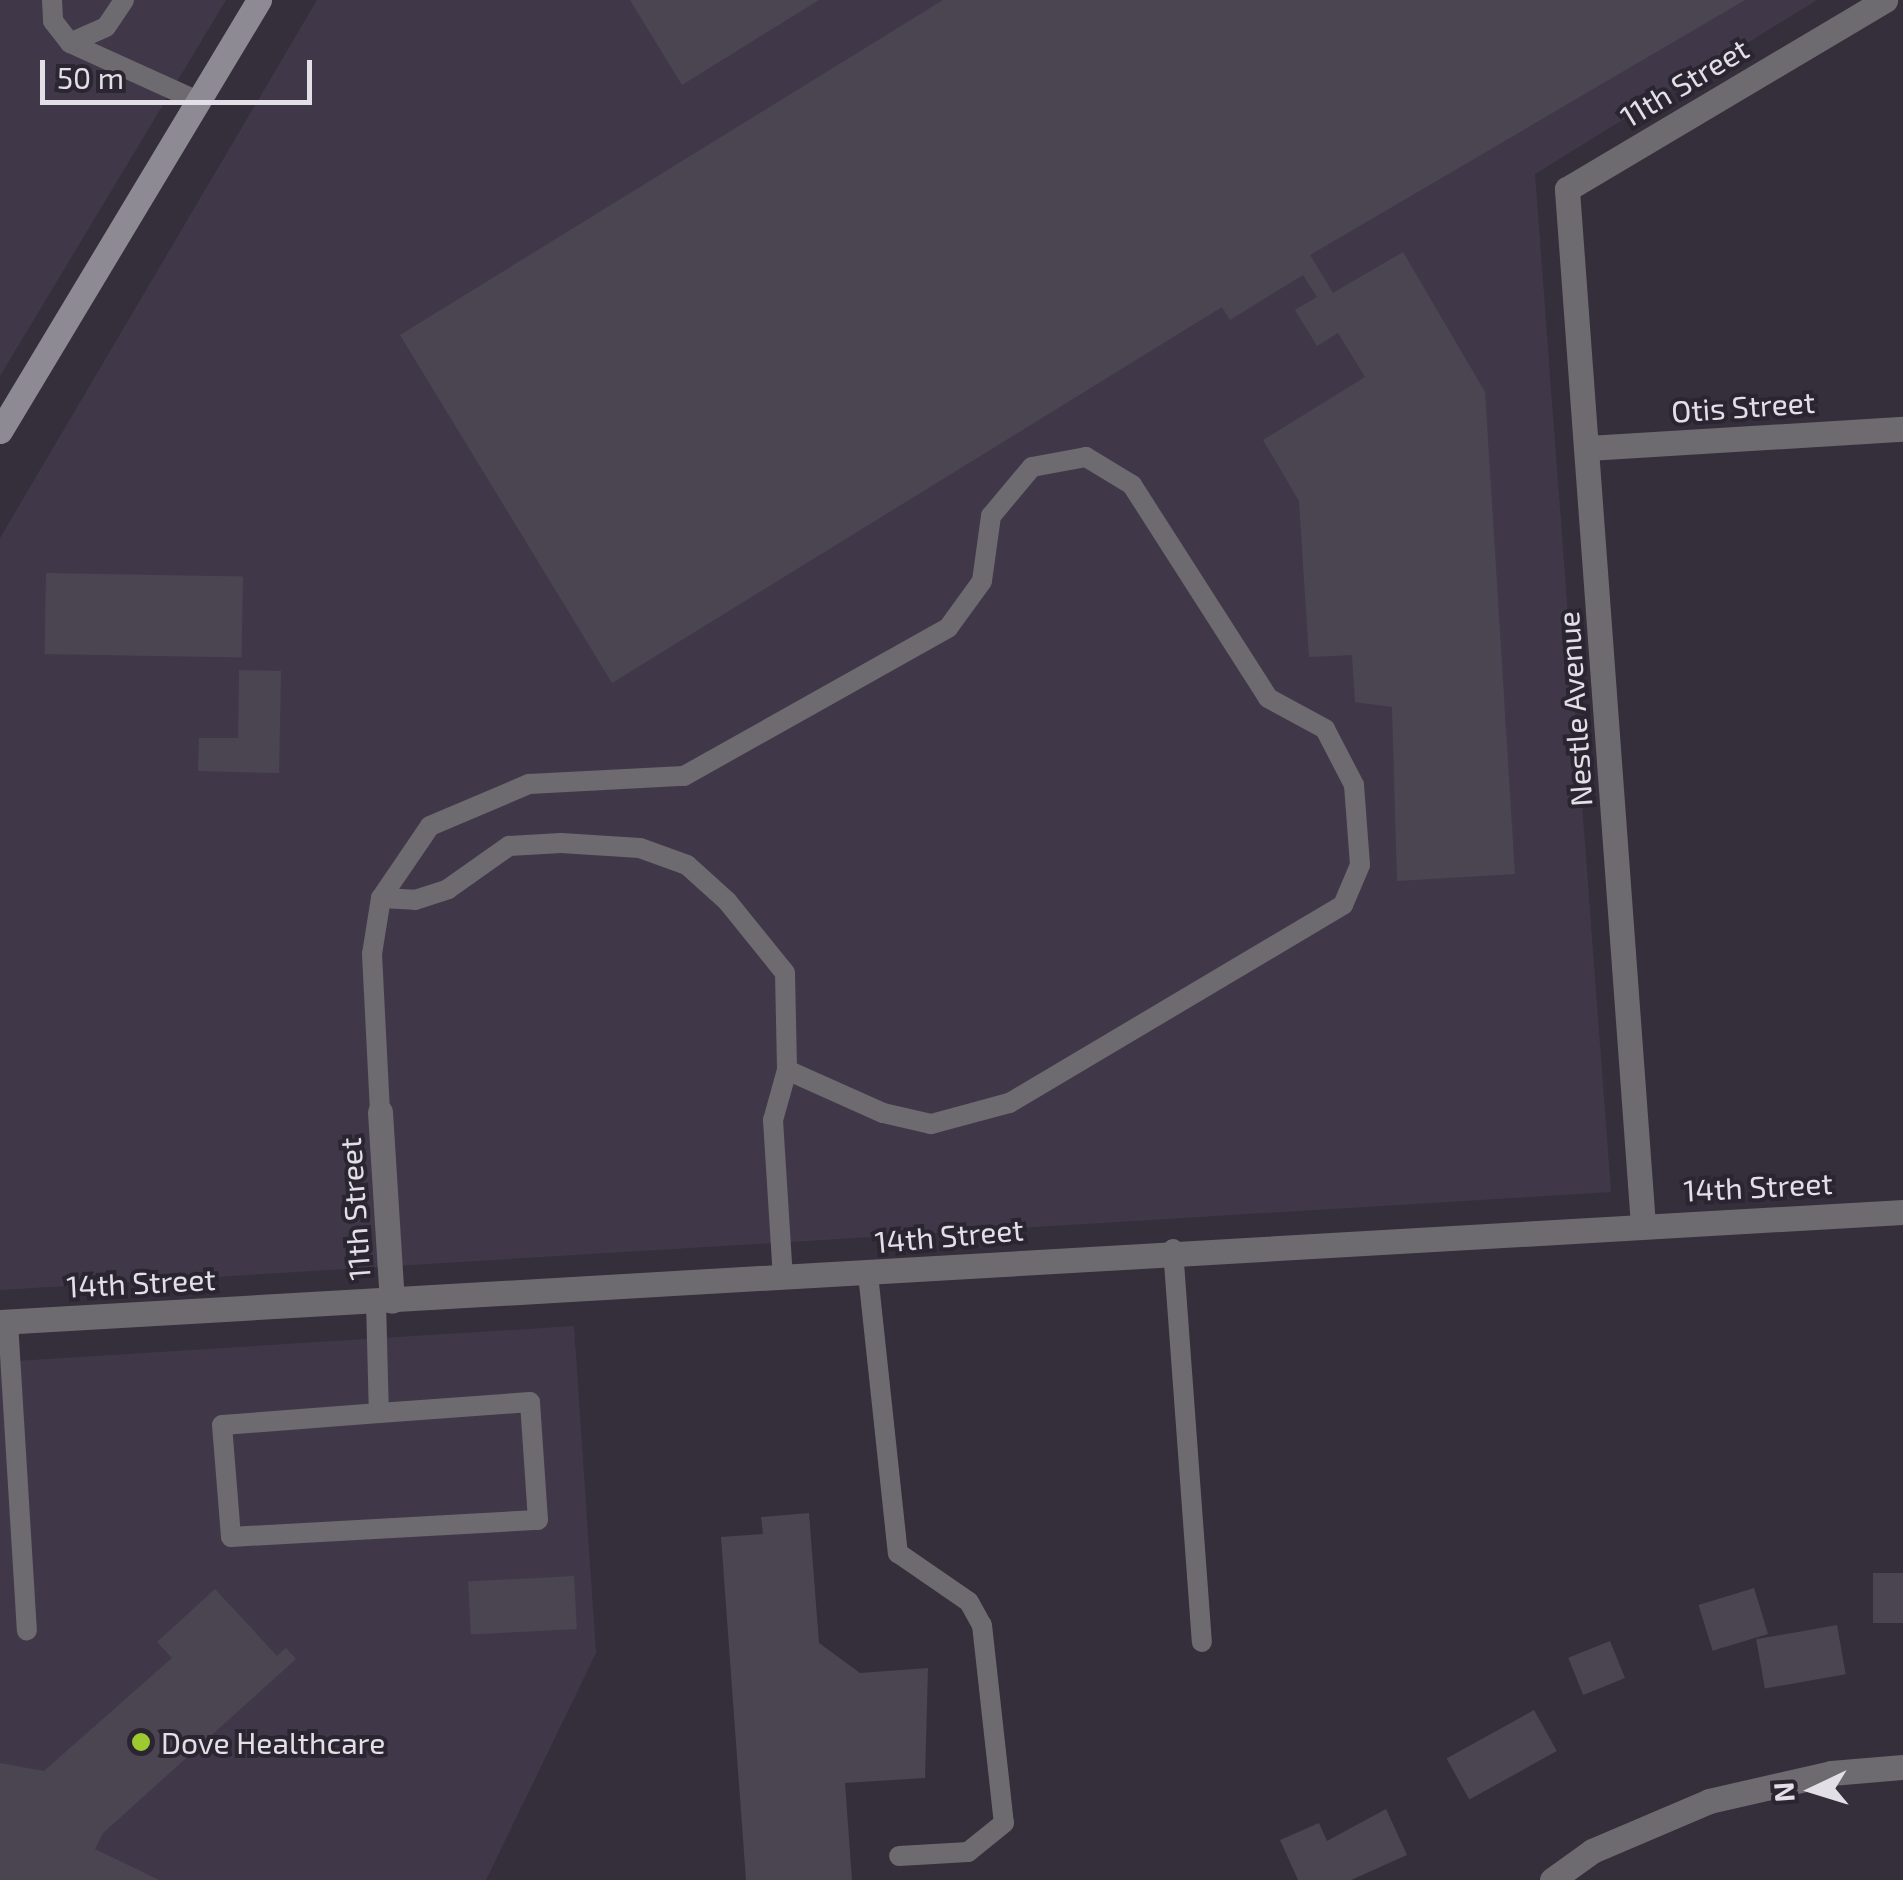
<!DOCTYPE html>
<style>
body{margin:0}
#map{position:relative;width:1903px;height:1880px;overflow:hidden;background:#342f3b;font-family:"Exo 2",sans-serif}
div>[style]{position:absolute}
.built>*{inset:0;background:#403849}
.building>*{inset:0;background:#4b4552;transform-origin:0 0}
.service>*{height:20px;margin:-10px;padding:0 10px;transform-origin:10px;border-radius:10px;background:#6d6a70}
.minor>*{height:25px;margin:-12.5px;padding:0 12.5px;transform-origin:12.5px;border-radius:12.5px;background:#6d6a70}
.tertiary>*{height:25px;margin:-12.5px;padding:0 12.5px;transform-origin:12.5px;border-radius:12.5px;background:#6d6a70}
.secondary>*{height:25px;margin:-12.5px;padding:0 12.5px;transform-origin:12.5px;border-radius:12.5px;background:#8e8a93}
.dots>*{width:28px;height:28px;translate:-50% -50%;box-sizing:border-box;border:5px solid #2a2530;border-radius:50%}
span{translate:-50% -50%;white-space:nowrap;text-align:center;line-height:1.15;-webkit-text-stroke:8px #2a2530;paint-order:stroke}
.street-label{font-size:30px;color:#e2dfe7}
.poi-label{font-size:30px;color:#e2dfe7}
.left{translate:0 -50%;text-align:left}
.north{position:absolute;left:1763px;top:1740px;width:100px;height:100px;-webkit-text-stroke:8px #2a2530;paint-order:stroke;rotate:266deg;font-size:28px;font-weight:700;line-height:40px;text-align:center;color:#e2dfe7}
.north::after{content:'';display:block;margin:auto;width:35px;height:45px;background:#e2dfe7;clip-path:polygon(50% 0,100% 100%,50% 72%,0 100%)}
.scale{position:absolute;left:40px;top:60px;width:272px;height:45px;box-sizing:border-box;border:5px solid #e2dfe7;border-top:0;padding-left:12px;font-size:30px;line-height:35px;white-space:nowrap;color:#e2dfe7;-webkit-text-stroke:8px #2a2530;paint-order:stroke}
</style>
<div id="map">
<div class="built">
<i style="clip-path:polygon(0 0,226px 0,0 376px)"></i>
<i style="clip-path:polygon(317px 0,1817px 0,1535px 174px,1611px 1192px,0 1290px,0 538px)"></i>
<i style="clip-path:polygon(574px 1326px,596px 1653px,486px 1880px,0 1880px,0 1362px)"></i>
</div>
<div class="building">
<i style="clip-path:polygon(630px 0,819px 0,682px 85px)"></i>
<i style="clip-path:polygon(943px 0,1745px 0,1310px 255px,1333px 293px,1403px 252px,1485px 392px,1515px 874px,1397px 881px,1392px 707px,1355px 702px,1352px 655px,1309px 657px,1299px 501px,1263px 440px,1365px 377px,1338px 333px,1317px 346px,1295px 310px,1317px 297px,1303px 275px,1230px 320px,1222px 307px,612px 683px,400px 335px)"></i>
<i style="left:46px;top:573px;width:197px;height:81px;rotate:1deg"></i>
<i style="clip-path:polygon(239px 670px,281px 671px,279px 773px,198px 771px,199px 738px,238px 738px)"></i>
<i style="clip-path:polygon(809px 1513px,819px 1643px,860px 1673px,928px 1668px,925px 1778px,845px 1783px,852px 1880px,746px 1880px,721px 1537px,763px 1534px,761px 1517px)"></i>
<i style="left:1903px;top:1573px;width:50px;height:30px;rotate:90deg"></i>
<i style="left:574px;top:1576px;width:53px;height:106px;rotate:87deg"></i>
<i style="left:1754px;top:1588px;width:48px;height:58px;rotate:73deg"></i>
<i style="clip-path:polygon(215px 1589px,277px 1656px,286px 1648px,296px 1659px,103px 1833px,95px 1849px,159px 1880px,0 1880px,0 1763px,44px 1771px,172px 1658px,157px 1642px)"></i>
<i style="left:1837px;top:1625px;width:50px;height:82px;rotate:80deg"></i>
<i style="left:1610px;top:1641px;width:40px;height:45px;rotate:68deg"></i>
<i style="left:1534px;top:1710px;width:47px;height:100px;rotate:61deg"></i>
<i style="clip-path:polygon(1386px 1809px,1407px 1855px,1351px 1880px,1298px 1880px,1280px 1840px,1319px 1823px,1327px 1841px)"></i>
</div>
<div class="service">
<i style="left:52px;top:0;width:21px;rotate:87deg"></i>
<i style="left:53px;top:21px;width:28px;rotate:52deg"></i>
<i style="left:70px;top:43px;width:143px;rotate:24.4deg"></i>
<i style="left:70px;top:43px;width:39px;rotate:-24deg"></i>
<i style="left:106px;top:27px;width:32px;rotate:-56deg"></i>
<i style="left:381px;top:898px;width:34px;rotate:3deg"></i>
<i style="left:415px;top:900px;width:35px;rotate:-18deg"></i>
<i style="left:448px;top:889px;width:75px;rotate:-35.2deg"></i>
<i style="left:509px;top:846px;width:52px;rotate:-3.3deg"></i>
<i style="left:561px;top:843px;width:79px;rotate:3.6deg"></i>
<i style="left:640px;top:848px;width:50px;rotate:19.9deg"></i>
<i style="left:687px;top:865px;width:54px;rotate:42deg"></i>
<i style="left:727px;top:901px;width:92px;rotate:51.1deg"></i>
<i style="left:785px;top:973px;width:97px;rotate:88.8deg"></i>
<i style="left:787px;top:1070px;width:52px;rotate:105.6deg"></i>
<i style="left:773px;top:1120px;width:159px;rotate:86.4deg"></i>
<i style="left:380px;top:1112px;width:158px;rotate:-92.9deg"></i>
<i style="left:372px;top:954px;width:57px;rotate:-80.9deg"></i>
<i style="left:381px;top:898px;width:87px;rotate:-55.8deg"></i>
<i style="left:430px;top:826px;width:108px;rotate:-23deg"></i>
<i style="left:529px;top:784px;width:155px;rotate:-3deg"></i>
<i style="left:684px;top:776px;width:303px;rotate:-29.3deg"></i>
<i style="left:948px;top:628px;width:58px;rotate:-54.1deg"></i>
<i style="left:982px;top:581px;width:66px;rotate:-82.1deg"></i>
<i style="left:991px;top:516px;width:64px;rotate:-50.1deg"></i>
<i style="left:1032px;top:467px;width:55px;rotate:-10.5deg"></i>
<i style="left:1086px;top:457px;width:54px;rotate:31.3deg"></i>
<i style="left:1132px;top:485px;width:253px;rotate:57.4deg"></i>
<i style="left:1268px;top:698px;width:65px;rotate:28.5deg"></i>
<i style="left:1325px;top:729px;width:63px;rotate:62.6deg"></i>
<i style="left:1354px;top:785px;width:80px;rotate:85.7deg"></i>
<i style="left:1360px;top:865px;width:43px;rotate:113deg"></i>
<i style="left:1343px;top:905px;width:388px;rotate:149.3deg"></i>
<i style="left:1009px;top:1103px;width:81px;rotate:164.9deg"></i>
<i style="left:931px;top:1124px;width:49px;rotate:-167.1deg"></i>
<i style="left:883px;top:1113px;width:105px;rotate:-155.9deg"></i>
<i style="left:1173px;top:1249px;width:394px;rotate:85.8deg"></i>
<i style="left:868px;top:1274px;width:281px;rotate:83.9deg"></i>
<i style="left:898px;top:1553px;width:86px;rotate:34.6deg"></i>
<i style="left:969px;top:1602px;width:26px;rotate:61deg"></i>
<i style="left:982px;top:1625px;width:199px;rotate:83.7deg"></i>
<i style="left:1004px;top:1823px;width:46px;rotate:141.1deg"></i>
<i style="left:968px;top:1852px;width:69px;rotate:176.7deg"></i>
<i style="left:376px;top:1302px;width:111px;rotate:88.5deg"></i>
<i style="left:379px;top:1413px;width:157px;rotate:175.6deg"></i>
<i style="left:222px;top:1425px;width:112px;rotate:85.4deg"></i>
<i style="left:231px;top:1537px;width:307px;rotate:-3.2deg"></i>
<i style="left:538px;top:1520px;width:118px;rotate:-93.9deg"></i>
<i style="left:530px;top:1402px;width:151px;rotate:175.8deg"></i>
<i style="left:8px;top:1322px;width:309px;rotate:86.5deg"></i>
</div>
<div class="minor">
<i style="left:1588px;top:448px;width:316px;rotate:-3.5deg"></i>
<i style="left:380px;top:1112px;width:189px;rotate:86.4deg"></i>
<i style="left:1643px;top:1225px;width:1039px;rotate:-94.2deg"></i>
<i style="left:1567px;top:189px;width:370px;rotate:-30.7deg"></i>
<i style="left:1552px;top:1880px;width:49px;rotate:-35.9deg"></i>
<i style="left:1592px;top:1851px;width:127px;rotate:-23.1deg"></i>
<i style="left:1709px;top:1801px;width:125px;rotate:-12.9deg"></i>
<i style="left:1831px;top:1773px;width:72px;rotate:-4.8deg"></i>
</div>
<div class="tertiary">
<i style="left:0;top:1322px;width:1906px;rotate:-3.31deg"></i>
</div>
<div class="secondary">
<i style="left:0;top:431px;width:503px;rotate:-59deg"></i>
</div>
<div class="dots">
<i style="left:141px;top:1742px;background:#9dca30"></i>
</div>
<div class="street-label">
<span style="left:1684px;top:82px;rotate:-31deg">11th Street</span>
<span style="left:1743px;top:406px;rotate:-4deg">Otis Street</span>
<span style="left:1574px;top:709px;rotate:-94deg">Nestle Avenue</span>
<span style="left:1758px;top:1186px;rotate:-3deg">14th Street</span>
<span style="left:354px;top:1209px;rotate:-94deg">11th Street</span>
<span style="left:949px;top:1235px;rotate:-5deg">14th Street</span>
<span style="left:141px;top:1282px;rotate:-3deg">14th Street</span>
</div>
<div class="poi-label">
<span class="left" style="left:161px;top:1742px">Dove Healthcare</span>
</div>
<div class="north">N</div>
<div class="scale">50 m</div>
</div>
